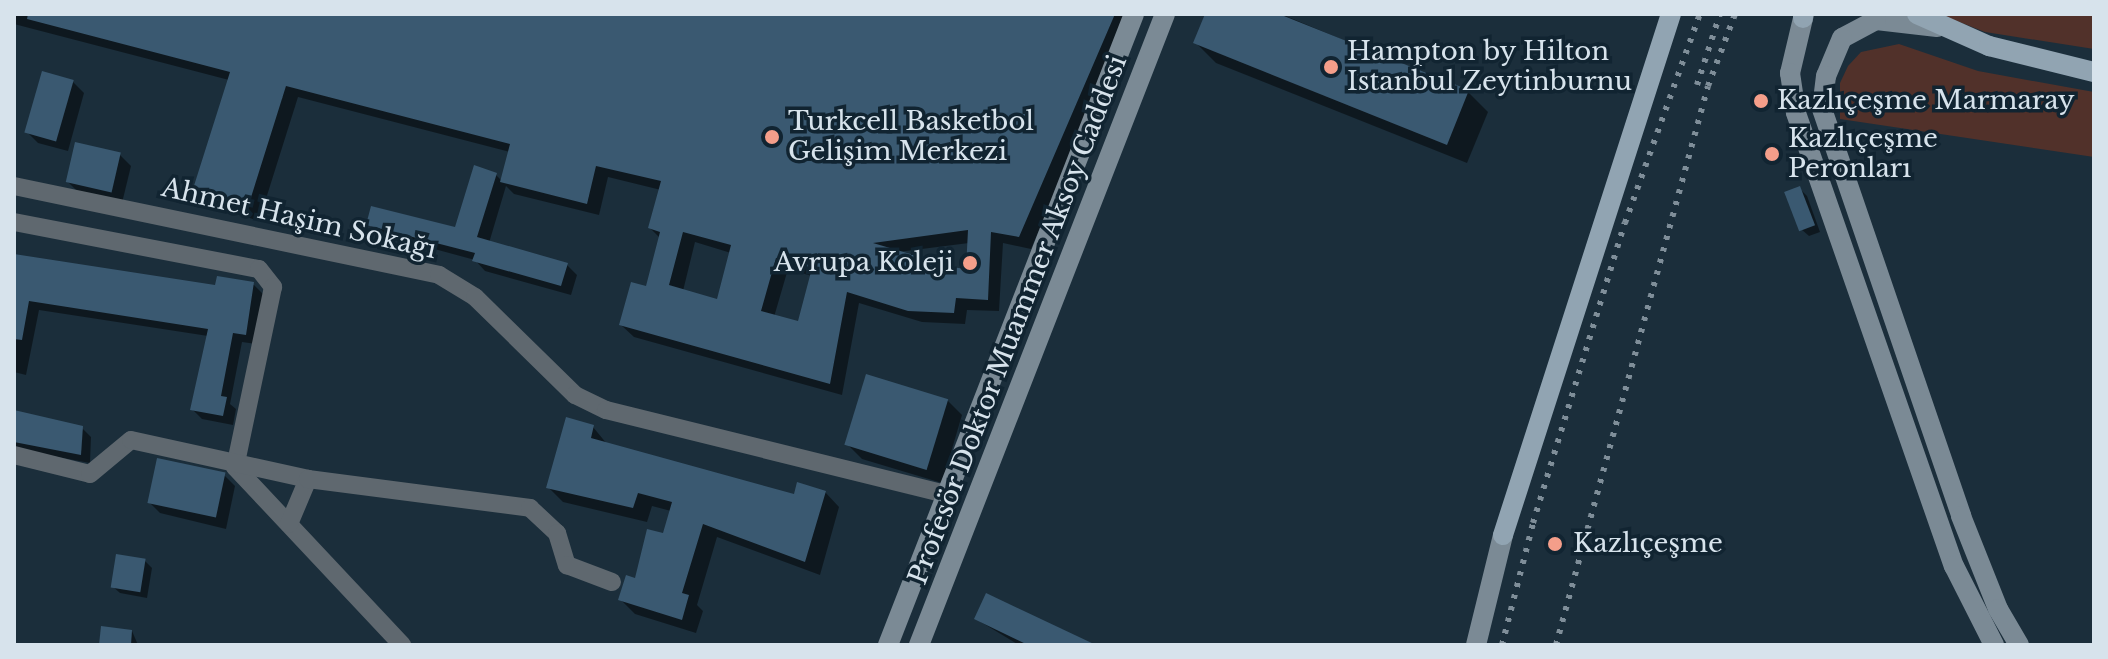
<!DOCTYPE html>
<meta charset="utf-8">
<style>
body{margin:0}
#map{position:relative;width:2108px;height:659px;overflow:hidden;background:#1b2e3b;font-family:"Libre Baskerville",serif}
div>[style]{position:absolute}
.green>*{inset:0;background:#51312a}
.shadow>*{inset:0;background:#0007}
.building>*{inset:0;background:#3a5971;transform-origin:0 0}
.street>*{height:18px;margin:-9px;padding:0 9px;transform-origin:9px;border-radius:9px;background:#5f686f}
.secondary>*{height:20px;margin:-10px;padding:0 10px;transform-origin:10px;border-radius:10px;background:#7b8a95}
.primary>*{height:20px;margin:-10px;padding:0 10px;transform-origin:10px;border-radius:10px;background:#91a4b2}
.rail>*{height:6px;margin-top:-3px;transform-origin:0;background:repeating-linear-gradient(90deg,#7f8e99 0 4px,transparent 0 12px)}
.dots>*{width:22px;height:22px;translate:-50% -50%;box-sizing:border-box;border:4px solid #112431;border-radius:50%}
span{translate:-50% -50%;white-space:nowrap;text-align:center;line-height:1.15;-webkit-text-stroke:7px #112431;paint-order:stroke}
.poi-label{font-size:26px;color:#d7e3ec}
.left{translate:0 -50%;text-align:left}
.right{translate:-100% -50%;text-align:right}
.street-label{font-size:26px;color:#d7e3ec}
.frame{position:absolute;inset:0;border:16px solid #d7e3ec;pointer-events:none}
</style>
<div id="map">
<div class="green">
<i style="clip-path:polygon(1939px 14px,2094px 14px,2094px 49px,1985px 32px)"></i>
<i style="clip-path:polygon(1899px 44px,1978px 71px,2094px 92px,2094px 157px,1840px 119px,1840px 83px,1848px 66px,1861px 52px)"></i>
</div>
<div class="shadow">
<i style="clip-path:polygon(evenodd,14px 14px,1130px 14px,1031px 249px,1003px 243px,999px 311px,967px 310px,965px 324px,922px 322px,859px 303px,842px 395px,634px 337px,621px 325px,648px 289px,660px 238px,650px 228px,661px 190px,608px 177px,599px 215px,514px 194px,506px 186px,489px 243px,567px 265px,577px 275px,571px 295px,485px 271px,475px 260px,379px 234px,369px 224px,456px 230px,496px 175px,502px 181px,510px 152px,298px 97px,259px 221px,206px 204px,194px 192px,229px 80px,14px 24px,14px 14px,695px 242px,731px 253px,718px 301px,683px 291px,695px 242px,14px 14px,969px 243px,967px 271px,929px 266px,898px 252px,969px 243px,14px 14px,788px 269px,812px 276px,800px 324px,774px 317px,788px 269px)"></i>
<i style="clip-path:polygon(1207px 14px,1281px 14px,1468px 92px,1488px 112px,1467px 163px,1216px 63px,1196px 43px)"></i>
<i style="clip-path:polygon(73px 82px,84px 93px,68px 151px,38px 143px,26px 131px)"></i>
<i style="clip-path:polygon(120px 155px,131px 166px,122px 203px,78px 192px,67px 181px)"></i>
<i style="clip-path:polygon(1800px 189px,1807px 196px,1820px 232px,1809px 236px,1801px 229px)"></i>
<i style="clip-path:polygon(14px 256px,217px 287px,254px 285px,264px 295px,256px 344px,242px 342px,230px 404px,236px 409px,233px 425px,202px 419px,192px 409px,208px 336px,39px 310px,26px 375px,14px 372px)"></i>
<i style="clip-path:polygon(947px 400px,962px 415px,942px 483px,862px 459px,847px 444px)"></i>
<i style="clip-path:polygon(14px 401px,16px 413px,82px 428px,91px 437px,90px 463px,14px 449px)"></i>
<i style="clip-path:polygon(593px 427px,607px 444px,795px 497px,825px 492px,839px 507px,820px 575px,717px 537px,697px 605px,703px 611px,696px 633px,635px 614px,621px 600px,664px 535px,671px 511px,652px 506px,647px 522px,563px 502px,548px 487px)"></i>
<i style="clip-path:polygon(224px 475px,235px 486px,226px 529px,160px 513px,149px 502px)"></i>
<i style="clip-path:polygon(145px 561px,152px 568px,147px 598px,120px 593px,112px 586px)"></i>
<i style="clip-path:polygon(976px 619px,1090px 645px,1019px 645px)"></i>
<i style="clip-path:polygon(132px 631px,138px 645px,101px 645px)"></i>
</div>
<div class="building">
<i style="clip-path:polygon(evenodd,28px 14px,1115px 14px,1019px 237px,991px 232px,988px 300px,956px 298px,954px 313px,908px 311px,847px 292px,830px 384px,619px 325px,631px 282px,646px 286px,660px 232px,648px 228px,661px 181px,596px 166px,587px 204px,500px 182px,510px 144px,286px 86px,247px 210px,192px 192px,230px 72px,27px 19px,28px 14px,968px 230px,966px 269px,922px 263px,924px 258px,873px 243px,968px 230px,28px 14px,683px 232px,731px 245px,717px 299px,669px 285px,683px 232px,28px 14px,776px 258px,812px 268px,798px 321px,761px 311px,776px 258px)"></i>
<i style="clip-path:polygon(1205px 14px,1279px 14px,1469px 90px,1447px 145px,1193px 43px)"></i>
<i style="left:42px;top:71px;width:33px;height:64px;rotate:16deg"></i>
<i style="left:75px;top:142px;width:47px;height:41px;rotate:13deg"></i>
<i style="clip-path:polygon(474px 165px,497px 173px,477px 237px,568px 263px,561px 286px,472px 261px,475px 253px,366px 225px,371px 206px,455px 227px)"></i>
<i style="left:1800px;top:186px;width:42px;height:17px;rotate:69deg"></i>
<i style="clip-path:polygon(14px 254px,215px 285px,217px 276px,254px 282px,246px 335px,233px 333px,221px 396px,227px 397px,223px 416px,190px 410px,208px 329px,29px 301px,22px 340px,14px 339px)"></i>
<i style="left:866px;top:374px;width:86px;height:74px;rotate:17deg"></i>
<i style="clip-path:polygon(14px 410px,83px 426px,81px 455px,14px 442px)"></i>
<i style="clip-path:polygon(566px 417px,594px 425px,591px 438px,794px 494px,797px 482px,826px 491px,805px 562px,703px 524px,682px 593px,689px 595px,682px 620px,618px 600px,626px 575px,635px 578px,647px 529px,663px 533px,672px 502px,638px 493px,633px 508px,546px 488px)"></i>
<i style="left:157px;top:458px;width:70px;height:46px;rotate:12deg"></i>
<i style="left:116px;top:554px;width:30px;height:34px;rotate:9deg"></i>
<i style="clip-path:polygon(986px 593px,1096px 645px,1028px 645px,974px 619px)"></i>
<i style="clip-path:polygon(101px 626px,132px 630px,131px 645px,99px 645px)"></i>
</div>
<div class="street">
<i style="left:14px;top:186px;width:434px;rotate:11.8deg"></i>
<i style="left:439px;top:275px;width:42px;rotate:31.4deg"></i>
<i style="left:475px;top:297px;width:140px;rotate:44.4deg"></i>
<i style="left:575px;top:395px;width:34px;rotate:26deg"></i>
<i style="left:606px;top:410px;width:353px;rotate:13.9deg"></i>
<i style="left:14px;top:222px;width:249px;rotate:10.9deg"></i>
<i style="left:259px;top:269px;width:23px;rotate:52deg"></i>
<i style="left:273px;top:287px;width:184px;rotate:101.9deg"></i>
<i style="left:235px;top:467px;width:244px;rotate:46.8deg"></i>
<i style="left:14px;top:455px;width:78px;rotate:14deg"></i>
<i style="left:90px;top:474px;width:53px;rotate:-39.7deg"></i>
<i style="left:131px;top:440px;width:181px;rotate:12.4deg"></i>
<i style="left:289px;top:524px;width:49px;rotate:-67.1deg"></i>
<i style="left:308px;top:479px;width:224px;rotate:7.4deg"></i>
<i style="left:530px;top:508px;width:37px;rotate:43deg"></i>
<i style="left:557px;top:533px;width:34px;rotate:73deg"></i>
<i style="left:567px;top:565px;width:48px;rotate:20.7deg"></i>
</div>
<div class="secondary">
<i style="left:1804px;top:14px;width:61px;rotate:103.3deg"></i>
<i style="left:1790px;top:73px;width:40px;rotate:81.5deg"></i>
<i style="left:1796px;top:113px;width:480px;rotate:70.8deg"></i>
<i style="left:1954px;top:566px;width:89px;rotate:63.1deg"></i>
<i style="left:1937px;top:27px;width:61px;rotate:-173.5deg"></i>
<i style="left:1876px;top:20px;width:38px;rotate:152deg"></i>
<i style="left:1842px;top:38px;width:41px;rotate:112.8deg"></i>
<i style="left:1826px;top:76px;width:33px;rotate:97deg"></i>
<i style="left:1822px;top:109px;width:430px;rotate:71.1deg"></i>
<i style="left:1961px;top:516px;width:100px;rotate:68.3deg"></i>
<i style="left:1998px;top:609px;width:42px;rotate:59.7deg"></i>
<i style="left:888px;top:645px;width:677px;rotate:-68.7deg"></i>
<i style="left:919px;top:645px;width:677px;rotate:-68.7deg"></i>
<i style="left:1476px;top:645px;width:113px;rotate:-76.2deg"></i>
</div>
<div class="primary">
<i style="left:1917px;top:14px;width:79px;rotate:24deg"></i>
<i style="left:1989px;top:46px;width:108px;rotate:13.9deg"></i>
<i style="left:1803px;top:18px;width:4px;rotate:-90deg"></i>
<i style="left:1503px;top:535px;width:547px;rotate:-72.13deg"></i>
</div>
<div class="rail">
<i style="left:1697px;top:85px;width:75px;rotate:-72.1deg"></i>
<i style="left:1502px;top:645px;width:126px;rotate:-75.7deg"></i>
<i style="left:1533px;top:523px;width:314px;rotate:-73deg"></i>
<i style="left:1625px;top:223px;width:222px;rotate:-70.3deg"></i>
<i style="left:1556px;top:645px;width:579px;rotate:-74.79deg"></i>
<i style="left:1708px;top:86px;width:77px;rotate:-69.4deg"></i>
</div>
<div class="dots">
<i style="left:1331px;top:67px;background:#f49e8a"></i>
<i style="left:1761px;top:101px;background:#f49e8a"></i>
<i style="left:772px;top:137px;background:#f49e8a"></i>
<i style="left:1772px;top:154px;background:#f49e8a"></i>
<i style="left:970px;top:263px;background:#f49e8a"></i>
<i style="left:1555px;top:544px;background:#f49e8a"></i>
</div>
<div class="poi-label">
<span class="left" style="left:1347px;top:67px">Hampton by Hilton<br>Istanbul Zeytinburnu</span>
<span class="left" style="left:1777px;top:101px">Kazlıçeşme Marmaray</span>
<span class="left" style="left:788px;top:137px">Turkcell Basketbol<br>Gelişim Merkezi</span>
<span class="left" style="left:1788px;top:154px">Kazlıçeşme<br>Peronları</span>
<span class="right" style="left:954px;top:263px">Avrupa Koleji</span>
<span class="left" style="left:1573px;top:544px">Kazlıçeşme</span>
</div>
<div class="street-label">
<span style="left:299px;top:219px;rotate:13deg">Ahmet Haşim Sokağı</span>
<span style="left:1018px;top:320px;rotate:-69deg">Profesör Doktor Muammer Aksoy Caddesi</span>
</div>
<div class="frame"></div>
</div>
